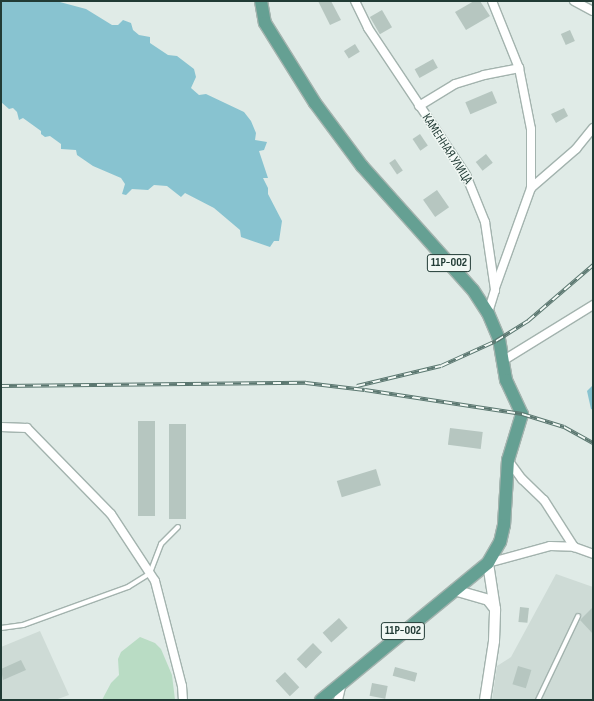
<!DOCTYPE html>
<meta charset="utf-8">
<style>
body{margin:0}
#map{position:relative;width:594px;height:701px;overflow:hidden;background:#e0ebe7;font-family:"Sofia Sans Condensed",sans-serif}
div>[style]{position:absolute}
.built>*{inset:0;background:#cedbd6}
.green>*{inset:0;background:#b9dcc4}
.water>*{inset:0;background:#88c3d0}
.building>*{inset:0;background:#b6c6c0;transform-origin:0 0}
.roads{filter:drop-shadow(1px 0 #a3b3ae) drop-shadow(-1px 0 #a3b3ae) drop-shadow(0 1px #a3b3ae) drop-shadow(0 -1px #a3b3ae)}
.service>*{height:4px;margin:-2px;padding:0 2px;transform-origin:2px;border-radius:2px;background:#fff}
.minor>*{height:8px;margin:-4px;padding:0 4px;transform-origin:4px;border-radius:4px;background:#fff}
.tertiary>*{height:10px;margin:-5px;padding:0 5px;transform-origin:5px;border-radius:5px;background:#fff}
.primary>*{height:12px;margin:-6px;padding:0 6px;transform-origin:6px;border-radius:6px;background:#65a093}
.rail>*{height:4px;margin-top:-2px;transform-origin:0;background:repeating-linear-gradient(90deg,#f1f8f4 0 8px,#5b7770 0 16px);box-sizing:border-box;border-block:1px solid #5b7770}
span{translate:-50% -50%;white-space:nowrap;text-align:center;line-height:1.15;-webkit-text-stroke:3px #f1f8f4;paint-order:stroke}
.shield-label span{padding:1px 3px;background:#f1f8f4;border:1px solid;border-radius:3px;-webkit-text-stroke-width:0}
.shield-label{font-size:12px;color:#213b35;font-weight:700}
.street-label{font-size:13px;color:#213b35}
.frame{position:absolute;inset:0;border:2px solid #213b35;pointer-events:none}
</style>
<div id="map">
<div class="built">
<i style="clip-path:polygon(556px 574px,593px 587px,593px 700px,492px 700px,497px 666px,511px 657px)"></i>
<i style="clip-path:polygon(40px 631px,69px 695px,55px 700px,1px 700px,1px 647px)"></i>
</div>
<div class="green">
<i style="clip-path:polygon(140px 637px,155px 643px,161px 649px,172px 675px,175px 700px,102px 700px,111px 683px,119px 675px,118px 659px,121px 652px)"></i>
</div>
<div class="water">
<i style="clip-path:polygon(1px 1px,56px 1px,86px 9px,112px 25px,118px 25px,123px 20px,131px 23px,133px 30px,139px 35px,150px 37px,150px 43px,168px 55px,177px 56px,194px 69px,196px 77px,191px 88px,199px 95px,206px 94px,244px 112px,251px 121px,256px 133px,255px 140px,267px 142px,264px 150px,259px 151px,268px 178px,263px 178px,268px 188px,268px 194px,282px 221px,279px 241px,274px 241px,270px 247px,241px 237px,240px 230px,214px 208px,185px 193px,181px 197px,167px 186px,154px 185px,148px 190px,132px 189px,126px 195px,122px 194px,125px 184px,121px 178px,93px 166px,77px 155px,76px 150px,61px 149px,61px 144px,50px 136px,45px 137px,41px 134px,41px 131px,23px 118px,19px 120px,17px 112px,13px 108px,9px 109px,1px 102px)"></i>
<i style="clip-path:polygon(593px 385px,593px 410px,591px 409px,587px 391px)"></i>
</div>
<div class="building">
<i style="clip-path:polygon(318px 1px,331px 1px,341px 20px,330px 25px)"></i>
<i style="clip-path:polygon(474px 1px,480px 1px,490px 16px,466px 30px,455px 12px)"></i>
<i style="left:382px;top:10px;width:20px;height:14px;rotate:60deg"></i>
<i style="left:570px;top:30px;width:12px;height:10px;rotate:66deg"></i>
<i style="left:355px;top:44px;width:9px;height:13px;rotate:58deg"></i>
<i style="left:433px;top:59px;width:10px;height:21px;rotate:61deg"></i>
<i style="left:492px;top:91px;width:13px;height:29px;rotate:67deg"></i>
<i style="clip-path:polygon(564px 108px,568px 116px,556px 123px,551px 114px)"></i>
<i style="left:420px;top:134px;width:14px;height:9px;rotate:56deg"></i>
<i style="left:486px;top:154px;width:11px;height:13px;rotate:52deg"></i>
<i style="left:395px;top:159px;width:14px;height:7px;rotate:56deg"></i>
<i style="left:437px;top:190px;width:21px;height:17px;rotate:55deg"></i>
<i style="left:138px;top:421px;width:17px;height:95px"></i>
<i style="left:169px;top:424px;width:17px;height:95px"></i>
<i style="left:450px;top:428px;width:33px;height:17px;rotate:7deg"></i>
<i style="left:376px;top:469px;width:17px;height:41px;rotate:73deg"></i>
<i style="left:520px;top:607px;width:9px;height:15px;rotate:6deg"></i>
<i style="clip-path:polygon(593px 607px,593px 634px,580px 620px)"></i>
<i style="left:339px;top:618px;width:13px;height:22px;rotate:48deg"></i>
<i style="left:313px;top:643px;width:13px;height:23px;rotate:45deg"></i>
<i style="clip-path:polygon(21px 660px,26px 670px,3px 680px,1px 669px)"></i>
<i style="left:518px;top:666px;width:14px;height:19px;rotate:17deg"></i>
<i style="left:395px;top:667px;width:23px;height:9px;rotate:15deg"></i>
<i style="left:285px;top:672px;width:21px;height:13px;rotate:47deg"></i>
<i style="left:372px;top:683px;width:16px;height:13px;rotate:11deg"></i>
</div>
<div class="roads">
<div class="service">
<i style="left:1px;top:628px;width:22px;rotate:-8deg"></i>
<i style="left:23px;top:625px;width:112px;rotate:-19.9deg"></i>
<i style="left:128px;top:587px;width:26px;rotate:-32deg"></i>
<i style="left:150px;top:573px;width:31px;rotate:-69deg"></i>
<i style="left:161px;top:544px;width:24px;rotate:-45deg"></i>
<i style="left:538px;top:700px;width:93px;rotate:-64.5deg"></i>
</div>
<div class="minor">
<i style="left:355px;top:1px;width:30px;rotate:64deg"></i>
<i style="left:368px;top:28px;width:177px;rotate:56.3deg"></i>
<i style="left:466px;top:175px;width:51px;rotate:68deg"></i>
<i style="left:485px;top:222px;width:69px;rotate:81.6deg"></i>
<i style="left:495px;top:290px;width:24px;rotate:107deg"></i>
<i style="left:492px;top:1px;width:72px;rotate:68.1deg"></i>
<i style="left:574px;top:1px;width:21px;rotate:28deg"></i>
<i style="left:419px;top:106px;width:42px;rotate:-31.4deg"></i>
<i style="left:455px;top:84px;width:30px;rotate:-17deg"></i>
<i style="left:484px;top:75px;width:36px;rotate:-11deg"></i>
<i style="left:519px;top:68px;width:62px;rotate:78.9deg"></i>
<i style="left:531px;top:129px;width:59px;rotate:90deg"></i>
<i style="left:531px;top:188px;width:106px;rotate:109.8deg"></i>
<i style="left:531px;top:188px;width:60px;rotate:-40.9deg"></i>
<i style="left:576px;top:149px;width:27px;rotate:-51deg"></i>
<i style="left:504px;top:360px;width:105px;rotate:-31.7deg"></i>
<i style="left:1px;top:427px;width:26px;rotate:2deg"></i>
<i style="left:27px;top:428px;width:120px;rotate:45.7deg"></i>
<i style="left:111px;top:514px;width:80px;rotate:56.7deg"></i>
<i style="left:155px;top:581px;width:108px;rotate:75.6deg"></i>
<i style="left:182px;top:686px;width:14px;rotate:86deg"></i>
<i style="left:508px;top:460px;width:24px;rotate:54deg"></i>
<i style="left:522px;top:479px;width:30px;rotate:44deg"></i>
<i style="left:544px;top:500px;width:56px;rotate:57.4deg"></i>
<i style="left:488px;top:563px;width:64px;rotate:-15.3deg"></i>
<i style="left:550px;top:546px;width:24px;rotate:2deg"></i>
<i style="left:574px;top:547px;width:20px;rotate:20deg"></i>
<i style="left:338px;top:700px;width:18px;rotate:-77deg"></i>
</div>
<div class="tertiary">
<i style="left:454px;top:590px;width:35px;rotate:16deg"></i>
<i style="left:488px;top:600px;width:11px;rotate:52deg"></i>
<i style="left:485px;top:700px;width:60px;rotate:-81.3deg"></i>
<i style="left:494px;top:641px;width:32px;rotate:-88deg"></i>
<i style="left:495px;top:609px;width:47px;rotate:-98.7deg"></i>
</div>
<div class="primary">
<i style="left:261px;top:1px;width:22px;rotate:80deg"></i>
<i style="left:265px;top:23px;width:94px;rotate:58deg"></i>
<i style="left:315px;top:103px;width:79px;rotate:53.3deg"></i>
<i style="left:362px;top:166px;width:166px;rotate:48.2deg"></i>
<i style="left:473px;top:290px;width:27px;rotate:57deg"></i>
<i style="left:488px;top:313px;width:28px;rotate:67deg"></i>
<i style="left:499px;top:339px;width:42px;rotate:80.3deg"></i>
<i style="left:506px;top:380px;width:38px;rotate:65deg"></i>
<i style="left:522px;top:414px;width:48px;rotate:106.9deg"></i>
<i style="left:508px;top:460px;width:65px;rotate:93.5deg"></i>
<i style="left:504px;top:525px;width:17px;rotate:103deg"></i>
<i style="left:500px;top:542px;width:24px;rotate:120deg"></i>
<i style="left:488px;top:563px;width:216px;rotate:140.6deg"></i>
</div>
</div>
<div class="rail">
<i style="left:1px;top:386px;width:305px;rotate:-0.6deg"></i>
<i style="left:306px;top:383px;width:59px;rotate:6.8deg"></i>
<i style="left:365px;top:390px;width:159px;rotate:8.7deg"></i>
<i style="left:522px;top:414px;width:44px;rotate:17.2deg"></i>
<i style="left:564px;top:427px;width:33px;rotate:29deg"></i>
<i style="left:357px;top:386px;width:86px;rotate:-13.4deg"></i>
<i style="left:441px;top:366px;width:60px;rotate:-24.4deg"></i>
<i style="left:496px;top:341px;width:38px;rotate:-32deg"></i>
<i style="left:528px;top:321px;width:86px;rotate:-40.7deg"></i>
</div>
<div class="shield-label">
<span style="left:449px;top:263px">11Р-002</span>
<span style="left:403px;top:631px">11Р-002</span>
</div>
<div class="street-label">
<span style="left:447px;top:149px;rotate:57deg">КАМЕННАЯ УЛИЦА</span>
</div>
<div class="frame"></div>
</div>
